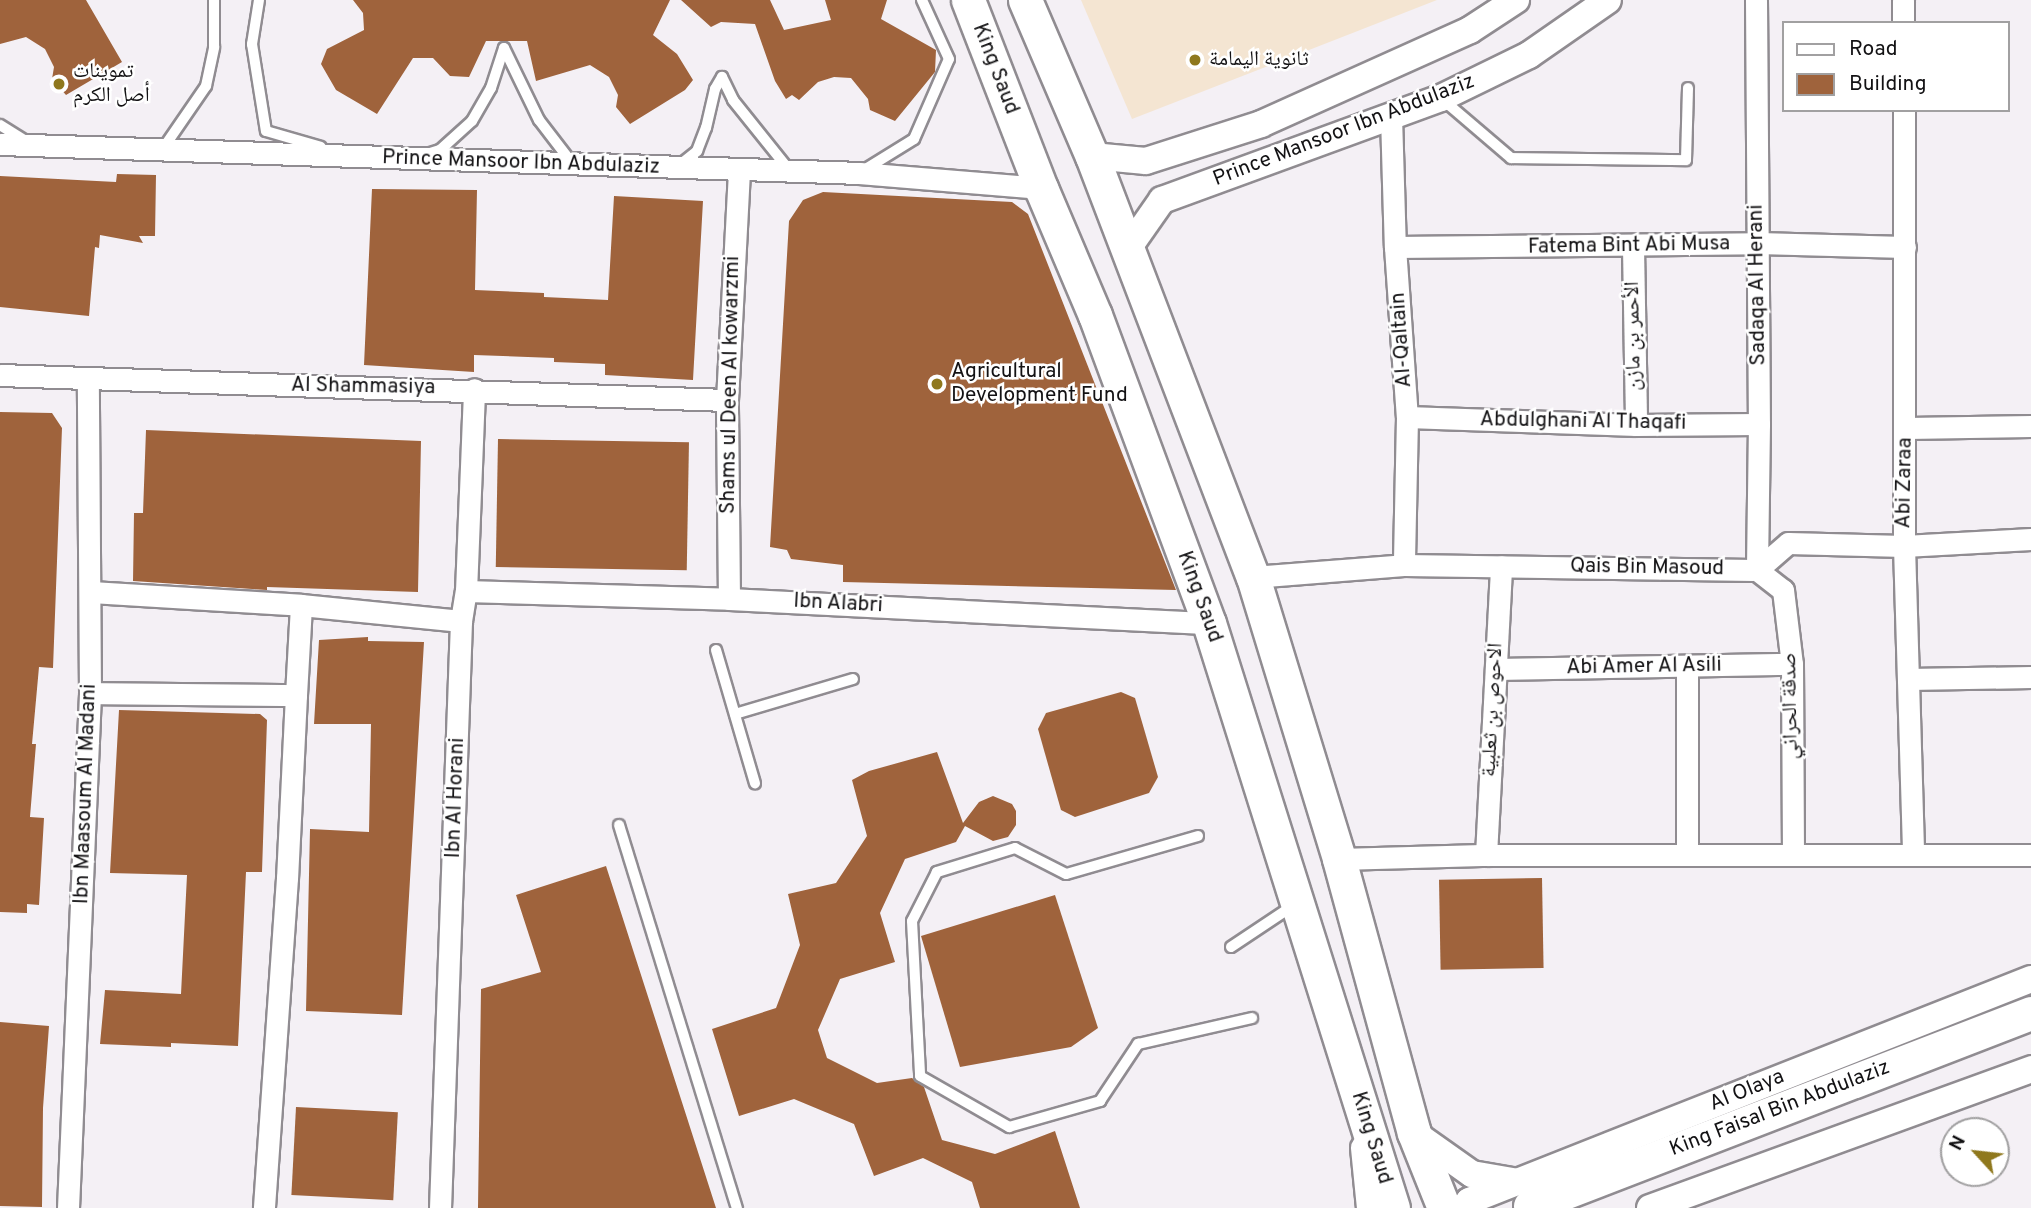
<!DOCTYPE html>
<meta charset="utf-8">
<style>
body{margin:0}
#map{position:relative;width:2031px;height:1208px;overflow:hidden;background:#f4f0f5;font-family:Overpass,"Noto Naskh Arabic",sans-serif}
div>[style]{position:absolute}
.education>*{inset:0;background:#f4e5d2}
.building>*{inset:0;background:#9f633c;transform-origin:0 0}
.roads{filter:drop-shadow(2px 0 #908c91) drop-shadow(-2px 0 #908c91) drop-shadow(0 2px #908c91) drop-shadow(0 -2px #908c91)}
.service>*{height:10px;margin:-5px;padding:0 5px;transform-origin:5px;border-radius:5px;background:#fff}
.minor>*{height:21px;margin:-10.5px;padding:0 10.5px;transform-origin:10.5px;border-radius:10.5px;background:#fff}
.tertiary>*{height:26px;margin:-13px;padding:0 13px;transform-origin:13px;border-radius:13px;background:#fff}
.primary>*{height:33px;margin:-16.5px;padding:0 16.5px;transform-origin:16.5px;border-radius:16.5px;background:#fff}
.dots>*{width:19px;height:19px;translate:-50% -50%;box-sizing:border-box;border:4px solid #fff;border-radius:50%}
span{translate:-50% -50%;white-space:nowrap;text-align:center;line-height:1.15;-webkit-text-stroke:5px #fff;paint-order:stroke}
.poi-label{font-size:21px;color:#131214}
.left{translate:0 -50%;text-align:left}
.street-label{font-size:21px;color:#131214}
.legend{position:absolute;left:1782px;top:21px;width:228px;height:91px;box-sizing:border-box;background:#fff;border:2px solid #a1a0a1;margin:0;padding:9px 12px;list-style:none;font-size:21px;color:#131214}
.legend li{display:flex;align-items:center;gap:14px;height:35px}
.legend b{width:35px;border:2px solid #a1a0a1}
.north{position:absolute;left:1940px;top:1117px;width:70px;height:70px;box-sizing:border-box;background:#fff;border:2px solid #a1a0a1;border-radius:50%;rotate:297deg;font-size:19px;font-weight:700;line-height:28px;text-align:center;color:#131214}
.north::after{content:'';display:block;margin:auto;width:24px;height:32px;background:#8f781d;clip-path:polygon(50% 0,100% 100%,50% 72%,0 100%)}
</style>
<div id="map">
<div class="education">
<i style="clip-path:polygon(1081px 0,1437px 0,1132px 119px)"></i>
</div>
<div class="building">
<i style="clip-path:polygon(0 0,86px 0,122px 62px,66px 95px,52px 79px,54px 67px,45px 49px,26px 37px,0 44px)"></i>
<i style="clip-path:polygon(353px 0,670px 0,653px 35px,677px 54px,693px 80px,685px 90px,630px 124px,616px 107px,618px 95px,609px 77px,590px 65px,536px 81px,527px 41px,486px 41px,469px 77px,450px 76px,433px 58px,413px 58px,377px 114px,336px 90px,321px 64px,327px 49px,364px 30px,363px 13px)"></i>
<i style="clip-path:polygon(681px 0,770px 0,784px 30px,831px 20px,825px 0,887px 0,881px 19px,936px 50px,935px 72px,895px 121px,870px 110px,868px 99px,851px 78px,834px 77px,818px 82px,799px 100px,792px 95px,786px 99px,775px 81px,755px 24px,721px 22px,711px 27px)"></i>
<i style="clip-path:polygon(117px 174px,156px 175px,155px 236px,139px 236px,143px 243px,100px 235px,99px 248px,95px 247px,89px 316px,0 307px,0 176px,116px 182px)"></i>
<i style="clip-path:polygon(372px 189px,477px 190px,475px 290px,544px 293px,544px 297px,608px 300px,614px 196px,703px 201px,693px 380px,605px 375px,605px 364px,554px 362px,554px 358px,474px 355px,474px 372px,364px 365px)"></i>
<i style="clip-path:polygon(823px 192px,1012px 202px,1028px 214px,1176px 590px,843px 582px,843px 565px,791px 559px,787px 550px,770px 547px,789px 221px,803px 200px)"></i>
<i style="clip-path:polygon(0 412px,52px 413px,62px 428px,53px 668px,39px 667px,32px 744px,36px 744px,30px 817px,44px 818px,39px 905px,27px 904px,27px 913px,0 912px)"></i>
<i style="clip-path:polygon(146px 430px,421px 441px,418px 592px,267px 587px,267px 590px,133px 581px,134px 513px,143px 513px)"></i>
<i style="left:498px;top:439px;width:191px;height:128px;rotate:1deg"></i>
<i style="clip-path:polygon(368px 637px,368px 641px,424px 642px,402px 1015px,306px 1011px,310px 829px,369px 832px,371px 724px,314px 724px,319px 640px)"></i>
<i style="clip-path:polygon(1121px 692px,1135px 698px,1158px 777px,1149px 793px,1075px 817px,1061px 810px,1038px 729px,1046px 713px)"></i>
<i style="clip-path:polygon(119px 710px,260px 714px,267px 720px,262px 872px,246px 872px,238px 1046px,171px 1043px,171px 1047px,100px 1044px,105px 990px,181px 994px,187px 875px,110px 873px)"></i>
<i style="clip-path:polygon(937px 752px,963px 823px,979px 802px,993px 796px,1012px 804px,1016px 811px,1016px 825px,1008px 837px,993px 841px,965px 826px,956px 842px,905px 859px,880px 913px,895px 962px,840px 979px,818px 1030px,827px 1058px,877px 1083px,912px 1078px,924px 1087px,942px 1140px,995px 1154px,1055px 1131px,1080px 1208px,980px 1208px,972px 1182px,923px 1158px,874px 1176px,854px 1124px,794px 1099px,739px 1116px,712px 1029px,776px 1008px,800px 945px,788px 894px,836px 883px,867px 836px,852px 780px,869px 771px)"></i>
<i style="clip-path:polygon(606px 866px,716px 1208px,478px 1208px,481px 989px,541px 972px,516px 895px)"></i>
<i style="left:1542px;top:878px;width:90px;height:103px;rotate:89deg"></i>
<i style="clip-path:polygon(1055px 895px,1098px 1028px,1071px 1047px,960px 1067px,921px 936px)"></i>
<i style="clip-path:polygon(0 1022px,49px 1026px,43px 1108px,42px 1207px,0 1206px)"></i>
<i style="left:296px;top:1107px;width:102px;height:88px;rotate:3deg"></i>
</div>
<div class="roads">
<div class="service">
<i style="left:259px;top:0;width:45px;rotate:99deg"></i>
<i style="left:252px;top:44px;width:88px;rotate:80.9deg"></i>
<i style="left:266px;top:131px;width:57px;rotate:16.2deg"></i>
<i style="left:1442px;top:99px;width:91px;rotate:40.5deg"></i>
<i style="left:1511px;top:158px;width:175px;rotate:0.7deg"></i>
<i style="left:1686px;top:160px;width:72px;rotate:-88.4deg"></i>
<i style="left:0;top:125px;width:31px;rotate:32deg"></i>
<i style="left:162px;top:150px;width:78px;rotate:-55.5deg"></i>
<i style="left:206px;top:86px;width:40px;rotate:-78deg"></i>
<i style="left:214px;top:47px;width:47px;rotate:-90deg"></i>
<i style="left:430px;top:153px;width:10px;rotate:-17deg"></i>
<i style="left:440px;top:150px;width:43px;rotate:-42.2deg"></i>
<i style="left:472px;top:121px;width:38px;rotate:-60deg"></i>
<i style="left:491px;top:88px;width:42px;rotate:-72deg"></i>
<i style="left:504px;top:48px;width:80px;rotate:64.1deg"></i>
<i style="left:539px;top:120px;width:54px;rotate:52.5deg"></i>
<i style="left:681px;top:164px;width:21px;rotate:-39deg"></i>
<i style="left:697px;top:151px;width:25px;rotate:-69deg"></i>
<i style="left:706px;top:128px;width:40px;rotate:-77deg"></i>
<i style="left:715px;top:89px;width:14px;rotate:-60deg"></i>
<i style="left:722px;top:77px;width:25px;rotate:64deg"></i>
<i style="left:733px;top:100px;width:90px;rotate:51.3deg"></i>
<i style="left:864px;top:170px;width:59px;rotate:-31.8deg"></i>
<i style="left:914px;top:139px;width:87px;rotate:-66.4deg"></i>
<i style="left:949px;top:59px;width:65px;rotate:-114.6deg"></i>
<i style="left:716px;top:650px;width:139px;rotate:73.7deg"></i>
<i style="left:735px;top:714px;width:123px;rotate:-16.5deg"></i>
<i style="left:619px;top:825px;width:401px;rotate:72.9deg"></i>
<i style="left:1198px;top:836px;width:137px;rotate:163.9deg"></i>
<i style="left:1066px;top:874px;width:57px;rotate:-153deg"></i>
<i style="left:1015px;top:848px;width:82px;rotate:162.9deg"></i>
<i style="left:937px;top:872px;width:55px;rotate:117deg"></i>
<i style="left:912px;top:921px;width:155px;rotate:87deg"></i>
<i style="left:920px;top:1076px;width:103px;rotate:29.8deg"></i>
<i style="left:1009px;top:1127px;width:95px;rotate:-15.9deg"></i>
<i style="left:1100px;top:1101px;width:69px;rotate:-56.3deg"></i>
<i style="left:1138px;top:1044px;width:117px;rotate:-12.8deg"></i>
<i style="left:1231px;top:947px;width:69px;rotate:-33.7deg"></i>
<i style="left:1288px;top:909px;width:5px;rotate:-90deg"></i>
</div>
<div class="minor">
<i style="left:1756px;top:0;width:424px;rotate:89.6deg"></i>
<i style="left:1759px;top:424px;width:146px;rotate:90.8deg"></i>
<i style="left:1903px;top:0;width:23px;rotate:90deg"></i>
<i style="left:1904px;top:110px;width:436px;rotate:90deg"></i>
<i style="left:1904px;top:546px;width:309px;rotate:88.3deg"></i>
<i style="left:1391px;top:116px;width:131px;rotate:88.3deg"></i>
<i style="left:1395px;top:247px;width:170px;rotate:86deg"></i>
<i style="left:1407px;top:417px;width:148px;rotate:91.2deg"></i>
<i style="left:0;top:144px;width:859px;rotate:1.93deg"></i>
<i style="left:859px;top:173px;width:183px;rotate:4.7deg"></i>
<i style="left:1395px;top:247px;width:363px;rotate:-0.6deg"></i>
<i style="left:1758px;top:243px;width:147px;rotate:1.6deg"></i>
<i style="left:1633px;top:247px;width:178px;rotate:89deg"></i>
<i style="left:0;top:375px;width:727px;rotate:1.97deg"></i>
<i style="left:1407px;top:417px;width:229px;rotate:2deg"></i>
<i style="left:1636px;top:425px;width:123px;rotate:-0.5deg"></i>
<i style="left:1907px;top:428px;width:124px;rotate:-0.9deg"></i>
<i style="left:1757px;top:570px;width:33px;rotate:38deg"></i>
<i style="left:1783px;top:590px;width:75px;rotate:83.1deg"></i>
<i style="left:1792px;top:664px;width:191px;rotate:89.7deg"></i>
<i style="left:1253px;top:577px;width:151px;rotate:-4.5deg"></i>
<i style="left:1404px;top:565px;width:353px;rotate:0.8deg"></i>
<i style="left:1757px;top:570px;width:41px;rotate:-41.1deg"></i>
<i style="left:1788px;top:543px;width:116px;rotate:1.5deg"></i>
<i style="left:1904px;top:546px;width:127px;rotate:-3.2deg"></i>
<i style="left:466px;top:591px;width:263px;rotate:1.7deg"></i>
<i style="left:729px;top:599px;width:481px;rotate:2.9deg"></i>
<i style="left:91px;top:592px;width:210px;rotate:3.5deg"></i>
<i style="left:301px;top:605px;width:161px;rotate:5.7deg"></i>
<i style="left:729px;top:599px;width:199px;rotate:-90.6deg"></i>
<i style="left:727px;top:400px;width:229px;rotate:-87deg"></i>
<i style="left:1687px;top:666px;width:189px;rotate:90deg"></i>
<i style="left:1496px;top:669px;width:296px;rotate:-1deg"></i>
<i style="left:1908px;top:679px;width:123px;rotate:-0.9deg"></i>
<i style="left:90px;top:693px;width:206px;rotate:0.6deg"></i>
<i style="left:296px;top:695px;width:183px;rotate:92.8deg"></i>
<i style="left:287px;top:878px;width:331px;rotate:94deg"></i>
<i style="left:296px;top:695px;width:90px;rotate:-86.8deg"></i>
<i style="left:1486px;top:855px;width:289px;rotate:-87deg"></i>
<i style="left:1339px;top:859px;width:143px;rotate:-1.6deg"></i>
<i style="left:1482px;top:855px;width:549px"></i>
<i style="left:68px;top:1208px;width:515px;rotate:-87.55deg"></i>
<i style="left:90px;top:693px;width:313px;rotate:-90.4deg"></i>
<i style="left:440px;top:1208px;width:587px;rotate:-87.95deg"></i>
<i style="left:461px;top:621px;width:30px;rotate:-81deg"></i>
<i style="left:466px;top:591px;width:202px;rotate:-87.7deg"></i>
</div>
<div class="tertiary">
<i style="left:1092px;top:156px;width:54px;rotate:5.3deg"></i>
<i style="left:1146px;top:161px;width:121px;rotate:-17.8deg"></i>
<i style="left:1261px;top:124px;width:229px;rotate:-24.2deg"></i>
<i style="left:1470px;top:30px;width:55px;rotate:-33.1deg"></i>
<i style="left:1127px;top:250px;width:61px;rotate:-55deg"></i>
<i style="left:1162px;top:200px;width:297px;rotate:-20.1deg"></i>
<i style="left:1441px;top:98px;width:98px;rotate:-26deg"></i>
<i style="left:1529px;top:55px;width:96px;rotate:-34.8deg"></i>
<i style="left:1414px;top:1133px;width:71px;rotate:35.3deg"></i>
<i style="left:1472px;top:1174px;width:47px;rotate:9.9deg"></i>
<i style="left:1364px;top:1148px;width:60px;rotate:84.3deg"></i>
<i style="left:1468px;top:1208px;width:7px;rotate:-82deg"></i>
<i style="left:1469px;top:1201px;width:604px;rotate:-21.55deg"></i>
<i style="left:1650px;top:1208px;width:406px;rotate:-20deg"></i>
</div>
<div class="primary">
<i style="left:968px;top:0;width:202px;rotate:68.8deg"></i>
<i style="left:1041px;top:188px;width:138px;rotate:67deg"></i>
<i style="left:1095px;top:315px;width:328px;rotate:69.7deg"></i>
<i style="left:1209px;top:623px;width:613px;rotate:72.54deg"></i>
<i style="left:1025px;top:0;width:170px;rotate:66.8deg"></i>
<i style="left:1092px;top:156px;width:451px;rotate:69.1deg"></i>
<i style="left:1253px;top:577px;width:295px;rotate:73deg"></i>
<i style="left:1339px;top:859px;width:284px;rotate:74.7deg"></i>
<i style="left:1414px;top:1133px;width:81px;rotate:68.2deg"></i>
<i style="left:1530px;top:1206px;width:537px;rotate:-21.07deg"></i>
</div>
</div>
<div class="dots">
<i style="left:1195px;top:60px;background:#8f781d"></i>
<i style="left:59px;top:84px;background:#8f781d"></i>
<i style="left:937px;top:384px;background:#8f781d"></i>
</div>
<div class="poi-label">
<span class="left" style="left:1209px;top:60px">ثانوية اليمامة</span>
<span class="left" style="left:73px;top:84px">تموينات<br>أصل الكرم</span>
<span class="left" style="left:951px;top:384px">Agricultural<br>Development Fund</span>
</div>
<div class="street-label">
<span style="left:995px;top:69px;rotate:69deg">King Saud</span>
<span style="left:1344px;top:131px;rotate:-21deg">Prince Mansoor Ibn Abdulaziz</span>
<span style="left:521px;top:163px;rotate:2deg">Prince Mansoor Ibn Abdulaziz</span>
<span style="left:1629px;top:246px;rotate:-1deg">Fatema Bint Abi Musa</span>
<span style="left:1758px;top:285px;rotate:-91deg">Sadaqa Al Herani</span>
<span style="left:1634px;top:336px;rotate:-91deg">الأحمر بن مازن</span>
<span style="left:1402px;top:340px;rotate:-94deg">Al-Qaltain</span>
<span style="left:731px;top:385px;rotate:-89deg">Shams ul Deen Al kowarzmi</span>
<span style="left:363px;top:387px;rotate:1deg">Al Shammasiya</span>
<span style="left:1583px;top:422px;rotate:1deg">Abdulghani Al Thaqafi</span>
<span style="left:1905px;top:483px;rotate:-89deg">Abi Zaraa</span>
<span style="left:1647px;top:568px;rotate:1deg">Qais Bin Masoud</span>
<span style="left:1199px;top:597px;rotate:70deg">King Saud</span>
<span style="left:838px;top:604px;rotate:3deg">Ibn Alabri</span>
<span style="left:1644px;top:667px;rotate:-1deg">Abi Amer Al Asili</span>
<span style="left:1791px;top:706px;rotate:-91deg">صدقة الحراني</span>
<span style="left:1493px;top:710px;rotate:-87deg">الاحوص بن ثعلبية</span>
<span style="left:86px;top:794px;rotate:-88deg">Ibn Maasoum Al Madani</span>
<span style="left:456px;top:798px;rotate:-88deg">Ibn Al Horani</span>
<span style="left:1747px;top:1091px;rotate:-22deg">Al Olaya</span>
<span style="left:1780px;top:1109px;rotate:-21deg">King Faisal Bin Abdulaziz</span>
<span style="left:1371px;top:1138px;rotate:73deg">King Saud</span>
</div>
<ul class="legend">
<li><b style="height:9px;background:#fff"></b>Road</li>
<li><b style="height:19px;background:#9f633c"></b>Building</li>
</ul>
<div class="north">N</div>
</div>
